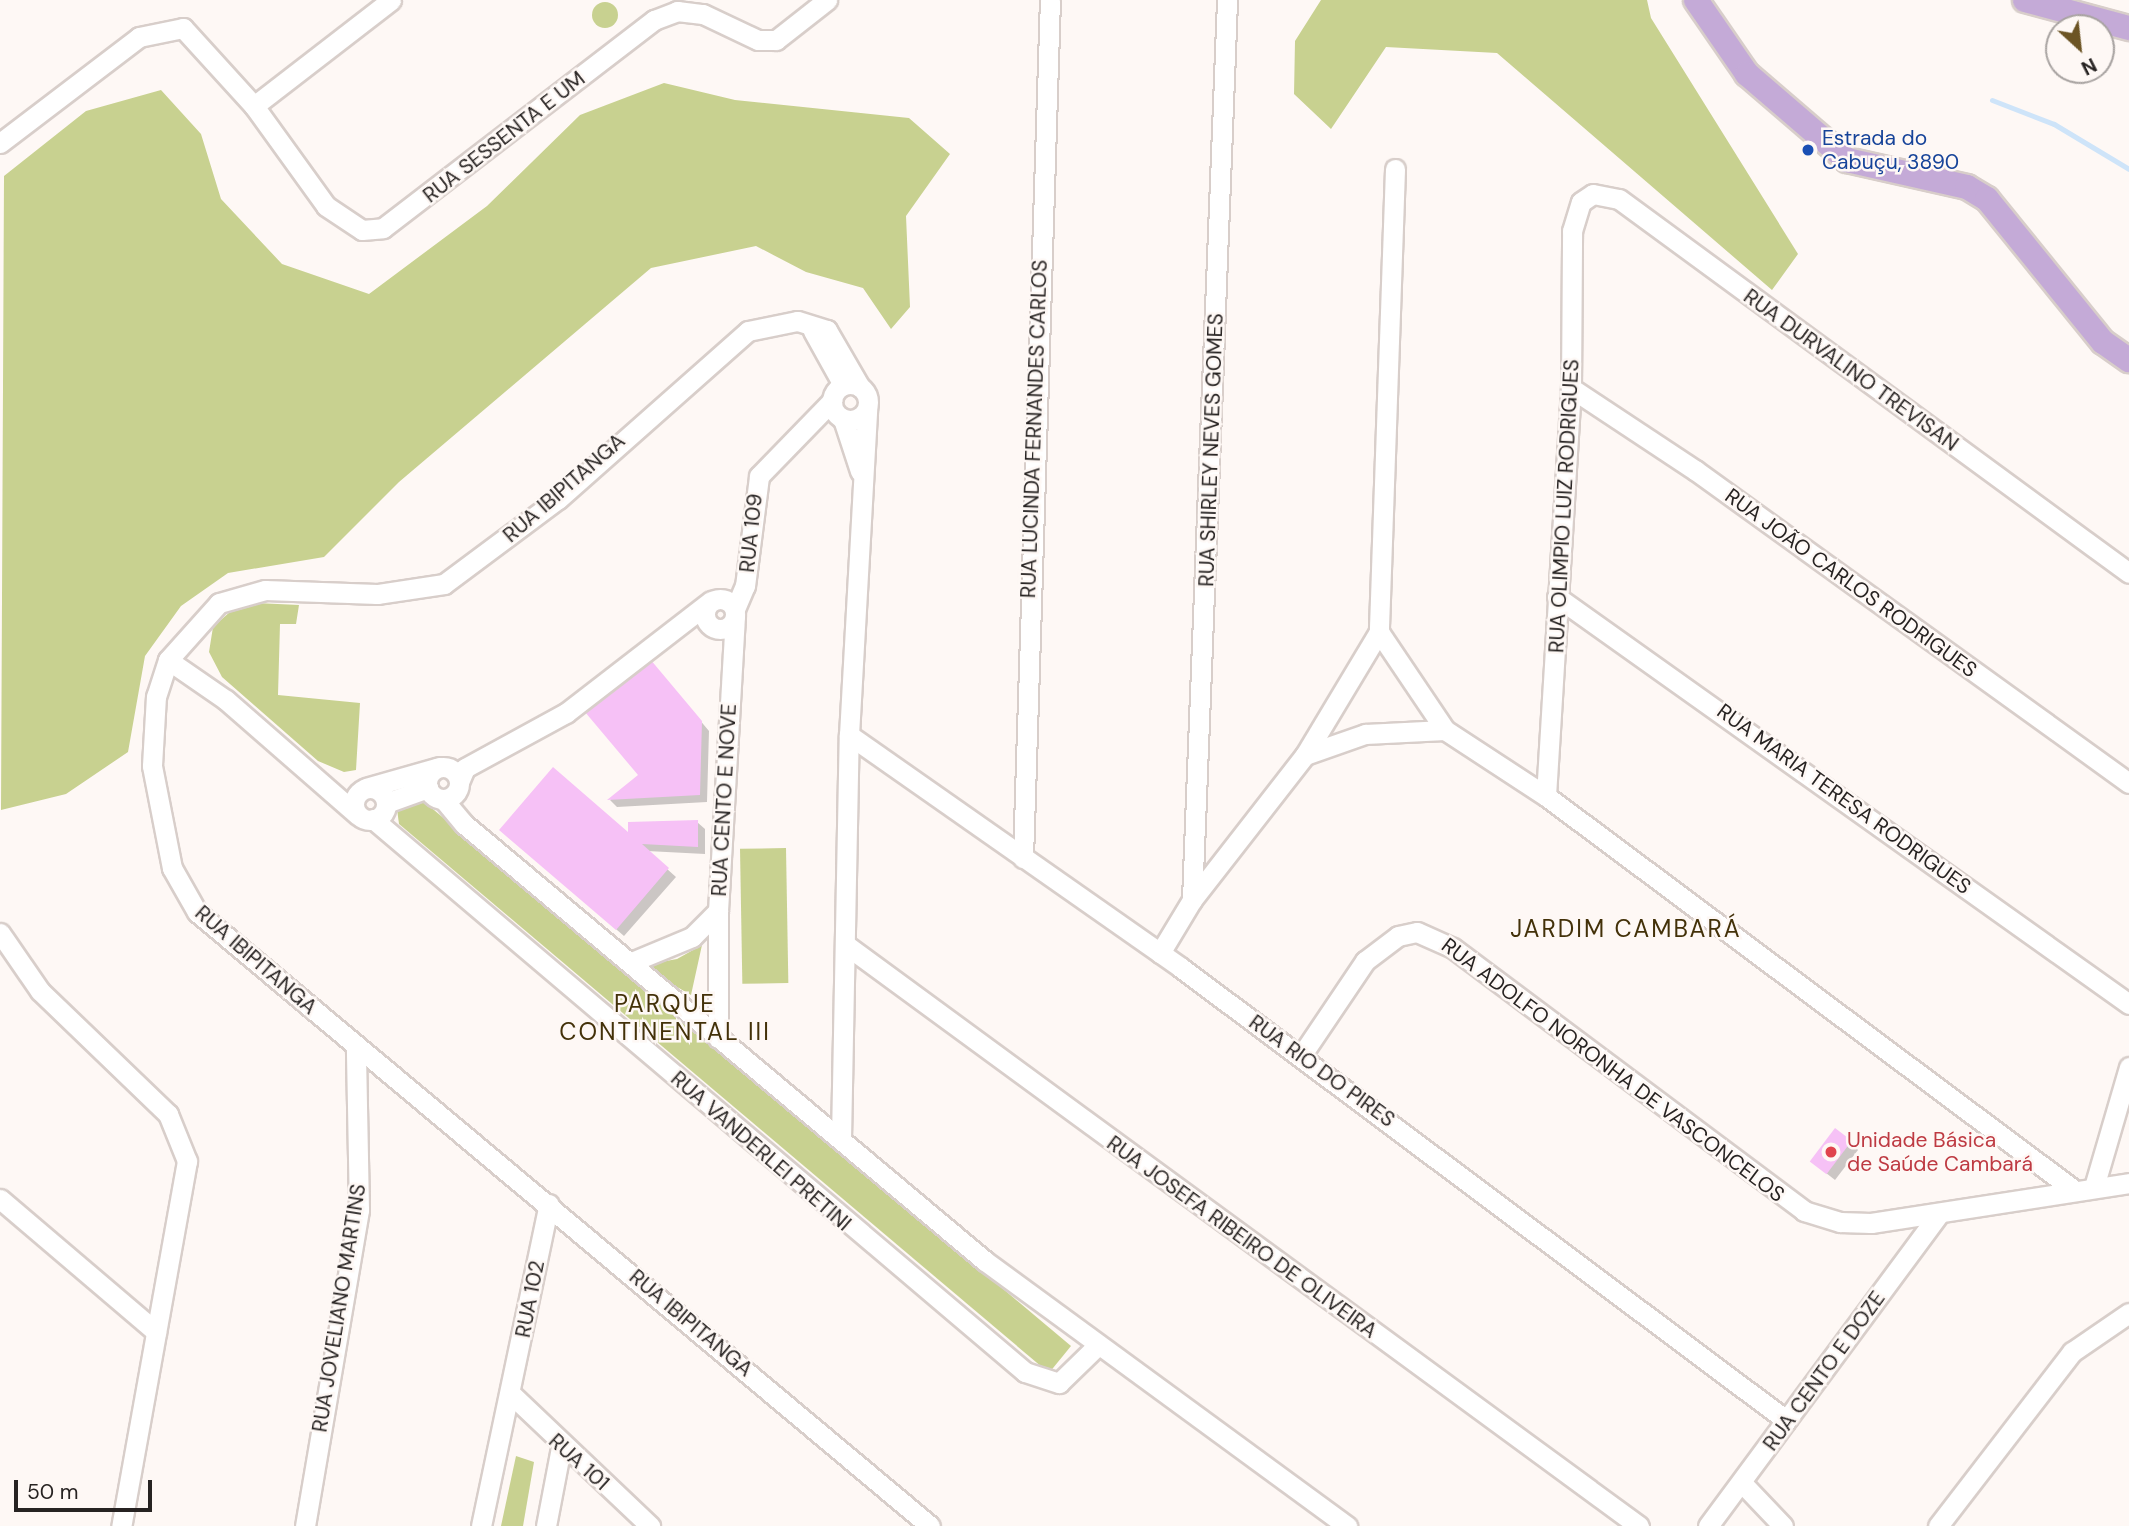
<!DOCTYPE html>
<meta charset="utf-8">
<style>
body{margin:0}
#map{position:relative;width:2129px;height:1526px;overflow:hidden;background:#fef8f5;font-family:"DM Sans",sans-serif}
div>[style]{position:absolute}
.green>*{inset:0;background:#c8d190;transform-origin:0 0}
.round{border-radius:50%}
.shadow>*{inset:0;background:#0003}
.stream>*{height:5px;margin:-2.5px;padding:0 2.5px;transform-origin:2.5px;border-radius:2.5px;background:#cee4f9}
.building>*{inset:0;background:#f6c1f6;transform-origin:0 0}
.roads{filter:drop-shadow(2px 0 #d8ceca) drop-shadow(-2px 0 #d8ceca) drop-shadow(0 2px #d8ceca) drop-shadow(0 -2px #d8ceca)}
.minor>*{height:19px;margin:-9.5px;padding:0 9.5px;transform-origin:9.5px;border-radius:9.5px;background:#fff}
.minor>.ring{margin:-9.5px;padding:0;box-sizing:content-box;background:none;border:19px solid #fff;border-radius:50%}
.major>*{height:24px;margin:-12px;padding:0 12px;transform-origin:12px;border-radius:12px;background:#c4aad7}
.dots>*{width:19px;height:19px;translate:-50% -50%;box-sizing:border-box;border:4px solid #fef8f5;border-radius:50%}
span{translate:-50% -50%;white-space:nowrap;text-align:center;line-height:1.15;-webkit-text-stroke:5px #fef8f5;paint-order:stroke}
.street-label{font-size:21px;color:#272322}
.transit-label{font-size:21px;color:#164399}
.left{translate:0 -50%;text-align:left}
.health-label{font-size:21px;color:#be3a42}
.quarter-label{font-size:24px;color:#433109;letter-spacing:2px}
.north{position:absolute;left:2045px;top:14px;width:70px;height:70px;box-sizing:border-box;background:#fef8f5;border:2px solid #a8a3a1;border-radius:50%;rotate:153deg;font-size:19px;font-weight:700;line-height:28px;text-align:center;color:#272322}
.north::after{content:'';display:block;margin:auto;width:24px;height:32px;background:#6c5424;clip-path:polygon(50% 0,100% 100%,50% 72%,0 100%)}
.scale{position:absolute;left:14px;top:1480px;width:138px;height:32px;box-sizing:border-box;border:4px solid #272322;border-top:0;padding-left:9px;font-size:21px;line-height:24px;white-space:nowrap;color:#272322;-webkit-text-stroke:5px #fef8f5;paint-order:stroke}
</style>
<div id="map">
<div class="green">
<i style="clip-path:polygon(1321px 0,1647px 0,1651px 18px,1798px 254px,1772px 290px,1497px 53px,1386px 47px,1331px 129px,1294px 94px,1295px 41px)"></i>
<i class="round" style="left:592px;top:2px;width:26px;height:26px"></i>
<i style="clip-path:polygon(664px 83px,735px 100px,909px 118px,950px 154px,906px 216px,910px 307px,891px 329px,863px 288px,806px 272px,756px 246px,651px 268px,399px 482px,324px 557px,228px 573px,181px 606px,145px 656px,128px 752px,66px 794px,1px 810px,4px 176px,86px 111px,161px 90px,201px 134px,221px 199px,282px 264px,369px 294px,487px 206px,580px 115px)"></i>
<i style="clip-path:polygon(256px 603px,299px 605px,296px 624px,280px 624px,278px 695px,360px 703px,356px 770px,344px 772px,318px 761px,222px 677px,209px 652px,213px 627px,231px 611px)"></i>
<i style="clip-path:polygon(415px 794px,1071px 1346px,1049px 1373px,399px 824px,397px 809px)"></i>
<i style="left:786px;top:848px;width:135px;height:46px;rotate:89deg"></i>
<i style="clip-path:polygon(702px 945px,691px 995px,651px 972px,650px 964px,677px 959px)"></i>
<i style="clip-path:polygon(516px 1456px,534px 1462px,523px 1526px,501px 1526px)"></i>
</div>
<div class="shadow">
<i style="clip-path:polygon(657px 669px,709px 731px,707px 802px,617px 807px,610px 800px,640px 775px)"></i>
<i style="clip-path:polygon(697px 822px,705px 829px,705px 854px,647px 851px,676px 877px,624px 936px,509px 837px,630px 836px)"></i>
<i style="clip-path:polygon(1851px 1143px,1858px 1150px,1835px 1180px,1812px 1162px)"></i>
</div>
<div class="stream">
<i style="left:1992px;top:100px;width:66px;rotate:21.2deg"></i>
<i style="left:2054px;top:124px;width:87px;rotate:31deg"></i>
</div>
<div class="building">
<i style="clip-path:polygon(650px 659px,702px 721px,700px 795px,607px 800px,638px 775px,585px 712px)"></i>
<i style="clip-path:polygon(553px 767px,628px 832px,628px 822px,698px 820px,698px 847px,642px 844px,669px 868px,616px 930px,499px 830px)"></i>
<i style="left:1835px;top:1128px;width:21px;height:42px;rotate:37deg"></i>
</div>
<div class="roads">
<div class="minor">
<i style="left:254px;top:106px;width:173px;rotate:-37.7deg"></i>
<i style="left:0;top:143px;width:175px;rotate:-37.3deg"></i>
<i style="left:139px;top:37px;width:45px;rotate:-11.6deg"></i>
<i style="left:183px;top:28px;width:105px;rotate:47.7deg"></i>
<i style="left:254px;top:106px;width:123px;rotate:54.2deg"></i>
<i style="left:326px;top:206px;width:43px;rotate:33.7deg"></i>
<i style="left:362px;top:230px;width:21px;rotate:-5deg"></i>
<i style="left:383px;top:228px;width:342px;rotate:-37.5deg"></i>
<i style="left:654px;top:20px;width:25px;rotate:-21deg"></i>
<i style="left:677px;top:11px;width:26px;rotate:7deg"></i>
<i style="left:703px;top:14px;width:61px;rotate:25.3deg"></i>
<i style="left:758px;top:40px;width:18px"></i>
<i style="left:776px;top:40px;width:65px;rotate:-38.1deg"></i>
<i style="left:1395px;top:169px;width:463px;rotate:92deg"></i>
<i style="left:1379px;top:632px;width:118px;rotate:56deg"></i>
<i style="left:1445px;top:730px;width:121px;rotate:33.2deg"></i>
<i style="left:1546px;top:796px;width:659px;rotate:36.73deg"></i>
<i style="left:813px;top:331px;width:62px;rotate:60.9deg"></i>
<i class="ring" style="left:832px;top:384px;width:17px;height:17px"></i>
<i style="left:860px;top:387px;width:66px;rotate:-120.1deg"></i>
<i style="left:827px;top:330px;width:31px;rotate:-163deg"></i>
<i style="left:797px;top:321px;width:50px;rotate:168.5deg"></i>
<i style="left:748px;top:331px;width:254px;rotate:138.5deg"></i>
<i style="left:558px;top:499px;width:142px;rotate:143.3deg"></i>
<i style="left:444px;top:584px;width:68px;rotate:171.5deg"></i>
<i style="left:377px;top:594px;width:112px;rotate:-178deg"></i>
<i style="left:265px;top:590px;width:48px;rotate:164.2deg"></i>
<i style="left:219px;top:603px;width:76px;rotate:131.8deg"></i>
<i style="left:168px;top:660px;width:38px;rotate:108deg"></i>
<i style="left:156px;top:696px;width:70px;rotate:93.3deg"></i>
<i style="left:152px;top:766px;width:104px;rotate:78.9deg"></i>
<i style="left:172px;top:868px;width:51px;rotate:60.4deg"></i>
<i style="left:197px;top:912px;width:956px;rotate:39.95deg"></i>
<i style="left:1571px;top:388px;width:149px;rotate:33.5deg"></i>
<i style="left:1695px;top:470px;width:535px;rotate:35.8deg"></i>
<i style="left:843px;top:419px;width:55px;rotate:71.9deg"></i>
<i style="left:1557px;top:597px;width:702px;rotate:35.43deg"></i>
<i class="ring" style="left:705px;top:599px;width:11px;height:11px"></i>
<i style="left:735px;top:609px;width:25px;rotate:-67deg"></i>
<i style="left:745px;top:586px;width:111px;rotate:-82.7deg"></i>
<i style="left:759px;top:476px;width:105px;rotate:-45.8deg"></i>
<i style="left:168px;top:660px;width:70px;rotate:34.6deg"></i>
<i style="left:226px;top:700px;width:175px;rotate:41.1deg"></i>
<i style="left:849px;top:735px;width:404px;rotate:35deg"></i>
<i style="left:1180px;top:967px;width:757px;rotate:36.78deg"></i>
<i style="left:1305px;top:755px;width:64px;rotate:-19.3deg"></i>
<i style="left:1365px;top:734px;width:80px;rotate:-2.9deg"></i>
<i class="ring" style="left:427px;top:767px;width:13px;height:13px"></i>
<i style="left:459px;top:782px;width:15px;rotate:-67deg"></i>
<i style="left:465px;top:768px;width:115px;rotate:-28.6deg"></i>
<i style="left:566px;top:713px;width:183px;rotate:-37.7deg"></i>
<i style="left:366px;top:788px;width:76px;rotate:-16deg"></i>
<i class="ring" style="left:354px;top:788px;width:13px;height:13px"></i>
<i style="left:1546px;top:796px;width:409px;rotate:-86.5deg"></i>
<i style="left:1571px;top:388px;width:157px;rotate:-89.6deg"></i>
<i style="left:1572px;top:231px;width:30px;rotate:-73deg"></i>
<i style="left:1581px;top:202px;width:14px;rotate:-34deg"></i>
<i style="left:1593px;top:194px;width:26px;rotate:11deg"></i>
<i style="left:1619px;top:199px;width:632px;rotate:36.25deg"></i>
<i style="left:443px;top:799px;width:33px;rotate:50deg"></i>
<i style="left:464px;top:824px;width:680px;rotate:39.99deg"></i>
<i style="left:985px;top:1261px;width:449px;rotate:36.2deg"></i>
<i style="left:386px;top:803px;width:45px;rotate:-19.7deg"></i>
<i style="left:373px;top:819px;width:855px;rotate:40.3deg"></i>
<i style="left:1025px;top:1372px;width:36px;rotate:18deg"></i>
<i style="left:1059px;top:1383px;width:52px;rotate:-44.2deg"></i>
<i style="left:1023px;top:858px;width:858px;rotate:-88.2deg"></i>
<i style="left:1192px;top:900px;width:901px;rotate:-87.77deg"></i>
<i style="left:718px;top:911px;width:127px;rotate:90deg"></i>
<i style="left:0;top:933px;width:70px;rotate:55.4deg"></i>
<i style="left:40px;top:991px;width:178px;rotate:43.9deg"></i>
<i style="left:168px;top:1114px;width:51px;rotate:68deg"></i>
<i style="left:187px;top:1161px;width:371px;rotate:100.2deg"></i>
<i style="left:846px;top:945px;width:983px;rotate:36.23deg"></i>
<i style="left:1160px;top:953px;width:62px;rotate:-58.9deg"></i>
<i style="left:1192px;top:900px;width:184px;rotate:-52.1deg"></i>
<i style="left:1305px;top:755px;width:144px;rotate:-59deg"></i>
<i style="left:634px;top:961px;width:63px;rotate:-22.5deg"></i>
<i style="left:692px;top:937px;width:37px;rotate:-45deg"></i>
<i style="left:718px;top:911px;width:296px;rotate:-86.7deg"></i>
<i style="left:1301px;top:1056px;width:115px;rotate:-56deg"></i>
<i style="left:1365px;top:961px;width:41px;rotate:-37.1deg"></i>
<i style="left:1398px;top:936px;width:19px;rotate:-12deg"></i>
<i style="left:1417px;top:932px;width:39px;rotate:24deg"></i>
<i style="left:1453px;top:948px;width:439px;rotate:36.8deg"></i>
<i style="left:1804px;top:1211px;width:38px;rotate:17deg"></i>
<i style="left:1840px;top:1222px;width:31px;rotate:2deg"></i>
<i style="left:1871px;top:1223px;width:261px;rotate:-8.8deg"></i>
<i style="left:841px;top:1139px;width:404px;rotate:-88.9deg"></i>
<i style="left:849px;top:735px;width:327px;rotate:-86.8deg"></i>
<i style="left:2094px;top:1187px;width:125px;rotate:-73.7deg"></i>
<i style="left:0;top:1199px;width:205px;rotate:40.4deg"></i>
<i style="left:511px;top:1394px;width:192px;rotate:43.5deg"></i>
<i style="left:1743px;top:1484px;width:58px;rotate:46.4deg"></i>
<i style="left:305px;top:1526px;width:321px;rotate:-80.3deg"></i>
<i style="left:359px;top:1210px;width:163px;rotate:-91.1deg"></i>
<i style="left:481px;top:1526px;width:329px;rotate:-78.1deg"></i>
<i style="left:546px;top:1526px;width:80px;rotate:-79.2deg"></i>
<i style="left:1708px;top:1526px;width:388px;rotate:-53.5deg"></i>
<i style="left:1938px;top:1526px;width:220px;rotate:-52.4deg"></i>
<i style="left:2072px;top:1352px;width:69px;rotate:-34.4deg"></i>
</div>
<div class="major">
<i style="left:1696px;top:0;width:90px;rotate:55.4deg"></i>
<i style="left:1747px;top:74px;width:132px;rotate:40.7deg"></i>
<i style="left:1847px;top:160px;width:123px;rotate:12.7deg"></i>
<i style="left:1967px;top:187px;width:23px;rotate:31deg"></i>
<i style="left:1987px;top:199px;width:184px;rotate:51deg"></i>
<i style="left:2103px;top:342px;width:32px;rotate:35deg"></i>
<i style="left:2025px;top:0;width:108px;rotate:15.1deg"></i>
</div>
</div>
<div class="dots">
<i style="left:1808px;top:150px;background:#1a4fb4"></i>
<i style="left:1831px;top:1152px;background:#e0444e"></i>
</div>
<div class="street-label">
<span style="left:504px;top:137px;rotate:-38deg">RUA SESSENTA E UM</span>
<span style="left:1851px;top:370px;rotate:36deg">RUA DURVALINO TREVISAN</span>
<span style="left:1034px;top:429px;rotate:-88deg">RUA LUCINDA FERNANDES CARLOS</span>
<span style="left:1211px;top:450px;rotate:-88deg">RUA SHIRLEY NEVES GOMES</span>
<span style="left:564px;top:488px;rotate:-41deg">RUA IBIPITANGA</span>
<span style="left:1564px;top:506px;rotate:-87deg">RUA OLIMPIO LUIZ RODRIGUES</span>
<span style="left:751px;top:533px;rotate:-84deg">RUA 109</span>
<span style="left:1851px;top:583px;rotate:36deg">RUA JOÃO CARLOS RODRIGUES</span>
<span style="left:1844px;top:799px;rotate:36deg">RUA MARIA TERESA RODRIGUES</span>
<span style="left:724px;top:800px;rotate:-87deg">RUA CENTO E NOVE</span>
<span style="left:256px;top:960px;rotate:41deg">RUA IBIPITANGA</span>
<span style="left:1613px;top:1070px;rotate:37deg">RUA ADOLFO NORONHA DE VASCONCELOS</span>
<span style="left:1322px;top:1071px;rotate:36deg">RUA RIO DO PIRES</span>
<span style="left:761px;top:1151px;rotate:41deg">RUA VANDERLEI PRETINI</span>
<span style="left:1242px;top:1237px;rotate:36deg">RUA JOSEFA RIBEIRO DE OLIVEIRA</span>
<span style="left:530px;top:1299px;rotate:-79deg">RUA 102</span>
<span style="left:339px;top:1308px;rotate:-81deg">RUA JOVELIANO MARTINS</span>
<span style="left:691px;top:1323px;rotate:40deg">RUA IBIPITANGA</span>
<span style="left:1824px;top:1371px;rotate:-54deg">RUA CENTO E DOZE</span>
<span style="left:579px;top:1462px;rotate:42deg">RUA 101</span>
</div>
<div class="transit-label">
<span class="left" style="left:1822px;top:150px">Estrada do<br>Cabuçu, 3890</span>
</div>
<div class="health-label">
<span class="left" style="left:1847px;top:1152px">Unidade Básica<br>de Saúde Cambará</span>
</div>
<div class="quarter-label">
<span style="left:1626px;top:929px">JARDIM CAMBARÁ</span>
<span style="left:665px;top:1018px">PARQUE<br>CONTINENTAL III</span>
</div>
<div class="north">N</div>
<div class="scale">50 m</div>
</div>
